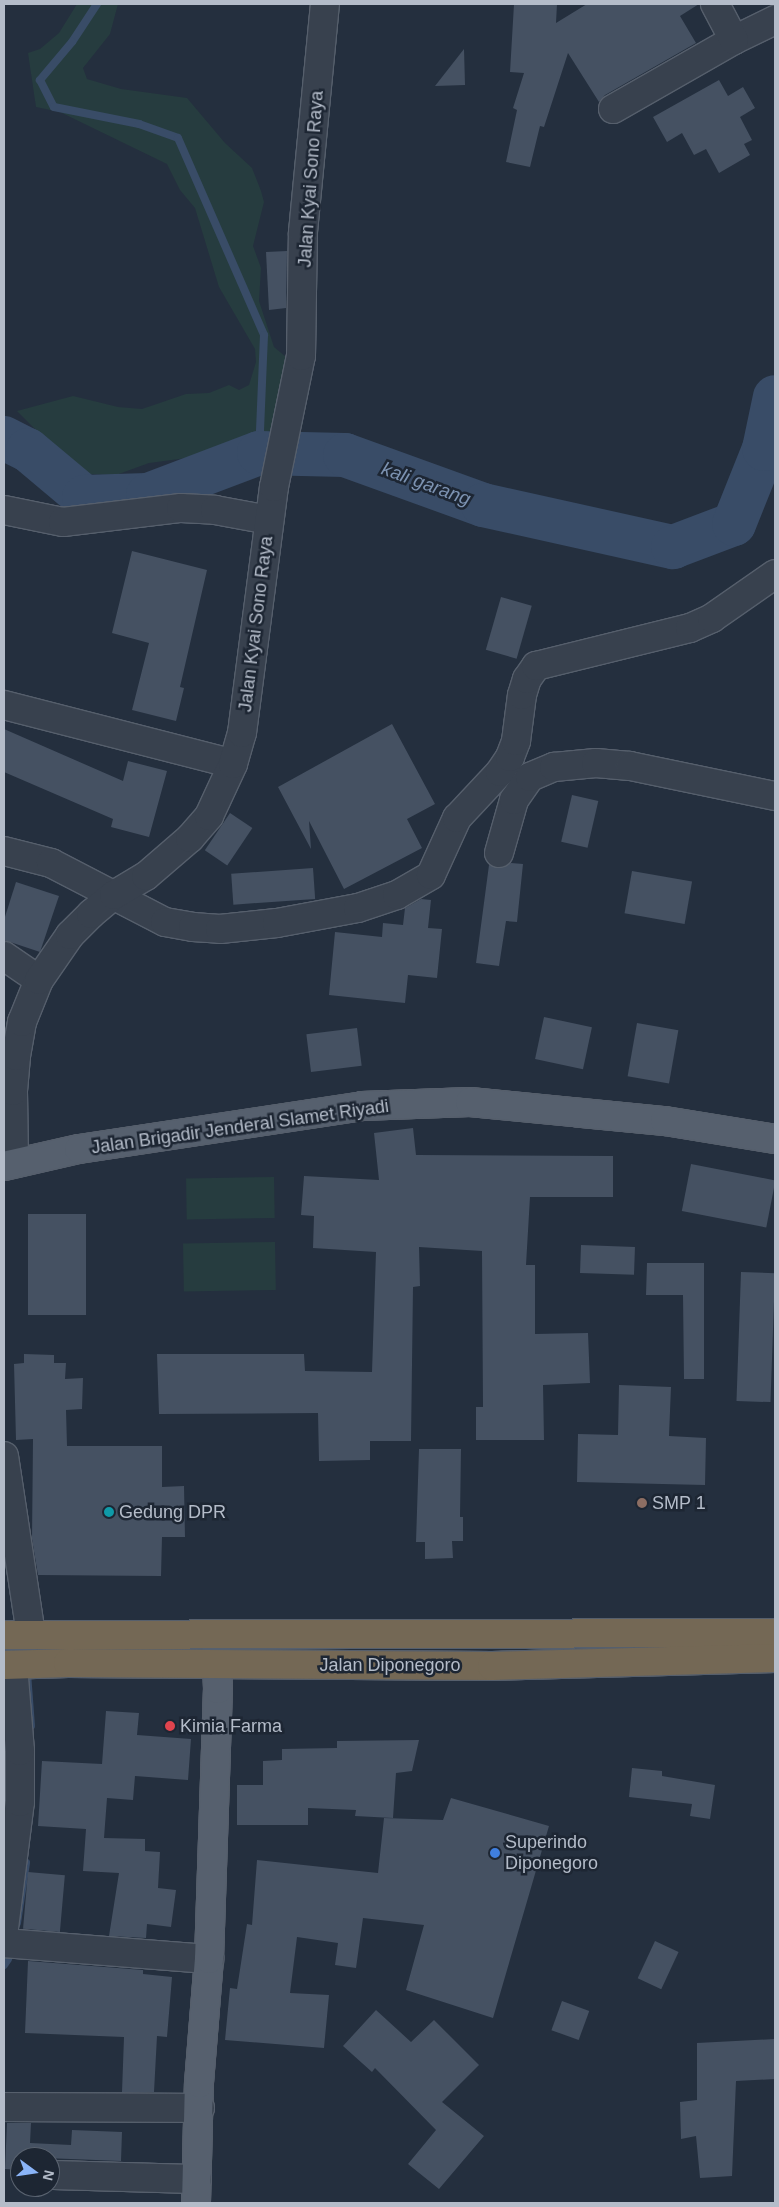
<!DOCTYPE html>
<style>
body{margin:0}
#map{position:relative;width:779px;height:2207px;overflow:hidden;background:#242f3e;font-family:Helvetica,sans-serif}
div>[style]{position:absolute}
.green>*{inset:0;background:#263c3f;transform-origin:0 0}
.stream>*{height:8px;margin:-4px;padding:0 4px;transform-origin:4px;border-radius:4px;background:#394c67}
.river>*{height:44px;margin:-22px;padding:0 22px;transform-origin:22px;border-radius:22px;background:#394c67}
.building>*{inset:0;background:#455162;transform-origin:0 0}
.roads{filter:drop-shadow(1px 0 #565f6c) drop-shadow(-1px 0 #565f6c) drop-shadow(0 1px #565f6c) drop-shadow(0 -1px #565f6c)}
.minor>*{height:28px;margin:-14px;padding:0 14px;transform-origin:14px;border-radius:14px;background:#38414e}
.major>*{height:28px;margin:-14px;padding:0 14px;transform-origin:14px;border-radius:14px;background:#56606e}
.highway>*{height:28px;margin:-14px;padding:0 14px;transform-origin:14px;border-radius:14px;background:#746855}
.dots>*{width:14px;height:14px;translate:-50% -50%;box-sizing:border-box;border:2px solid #1d2633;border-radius:50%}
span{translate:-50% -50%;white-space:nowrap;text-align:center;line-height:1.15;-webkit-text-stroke:5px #1d2633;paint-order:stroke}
.street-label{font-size:18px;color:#b4bcc9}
.poi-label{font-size:18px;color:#b4bcc9}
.left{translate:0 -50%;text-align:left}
.water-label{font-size:19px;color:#7c92b1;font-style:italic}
.frame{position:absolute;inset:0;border:5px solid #b4bcc9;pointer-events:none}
.north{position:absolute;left:10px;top:2147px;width:50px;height:50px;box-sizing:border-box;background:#1d2633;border:1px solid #59626f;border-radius:50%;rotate:104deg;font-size:14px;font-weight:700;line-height:20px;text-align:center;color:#b4bcc9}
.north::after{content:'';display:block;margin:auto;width:18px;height:22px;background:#8ab4f8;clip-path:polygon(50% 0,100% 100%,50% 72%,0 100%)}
</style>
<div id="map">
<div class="green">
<i style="clip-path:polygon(77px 4px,118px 4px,110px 34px,83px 68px,87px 79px,121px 89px,187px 98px,225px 143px,252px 168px,261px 191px,264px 202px,253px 246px,261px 268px,259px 301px,274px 347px,286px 357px,287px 362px,274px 428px,239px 451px,149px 463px,116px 475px,88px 474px,77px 471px,17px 411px,73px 396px,118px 407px,142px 409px,186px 394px,209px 393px,229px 385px,239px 390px,249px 385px,256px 362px,255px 349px,219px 287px,195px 208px,180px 190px,167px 164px,60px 112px,36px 107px,28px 53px,40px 49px,59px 33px)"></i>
<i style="left:274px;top:1177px;width:41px;height:88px;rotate:89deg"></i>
<i style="left:275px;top:1242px;width:48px;height:92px;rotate:89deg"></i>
</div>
<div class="stream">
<i style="left:97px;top:4px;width:45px;rotate:123.3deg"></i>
<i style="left:72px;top:42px;width:50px;rotate:130.1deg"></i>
<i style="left:40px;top:80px;width:30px;rotate:63deg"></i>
<i style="left:54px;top:107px;width:87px;rotate:11.3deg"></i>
<i style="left:139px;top:124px;width:41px;rotate:19.7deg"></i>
<i style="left:178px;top:138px;width:215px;rotate:66.4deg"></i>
<i style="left:264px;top:335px;width:118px;rotate:92.4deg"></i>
<i style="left:27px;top:1673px;width:53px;rotate:85.7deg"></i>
<i style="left:17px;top:1923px;width:61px;rotate:-81.5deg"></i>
<i style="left:4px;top:1965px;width:7px;rotate:-56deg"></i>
</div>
<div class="river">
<i style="left:4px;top:438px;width:27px;rotate:27deg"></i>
<i style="left:28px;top:450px;width:73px;rotate:40deg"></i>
<i style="left:84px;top:497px;width:64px;rotate:-1.8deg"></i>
<i style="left:148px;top:495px;width:119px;rotate:-20.7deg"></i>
<i style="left:259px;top:453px;width:86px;rotate:1.3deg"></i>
<i style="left:345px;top:455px;width:147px;rotate:19.9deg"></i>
<i style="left:483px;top:505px;width:195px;rotate:12.5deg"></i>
<i style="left:673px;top:547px;width:65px;rotate:-20.7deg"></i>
<i style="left:734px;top:524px;width:81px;rotate:-68.2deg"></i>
<i style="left:764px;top:449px;width:53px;rotate:-78.1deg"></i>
</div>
<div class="building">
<i style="clip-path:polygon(514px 4px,557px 4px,556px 23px,587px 4px,699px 4px,680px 16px,696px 43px,605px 95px,599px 102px,568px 53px,544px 127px,540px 126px,530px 167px,506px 162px,517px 110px,513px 108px,524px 73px,510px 72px)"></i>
<i style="clip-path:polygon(464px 49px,465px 85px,435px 86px)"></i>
<i style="clip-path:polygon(719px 80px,728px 96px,743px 87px,755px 108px,740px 117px,752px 140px,744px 144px,750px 155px,719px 173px,706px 149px,694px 155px,682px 133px,667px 142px,653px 117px)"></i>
<i style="clip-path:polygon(287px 251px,286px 308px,269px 310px,266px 252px)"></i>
<i style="clip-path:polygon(132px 551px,207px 570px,180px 687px,184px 688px,176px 721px,132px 710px,149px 643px,112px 633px)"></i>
<i style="left:501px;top:597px;width:32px;height:55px;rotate:16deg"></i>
<i style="clip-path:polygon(392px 724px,435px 804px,407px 819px,422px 848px,344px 889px,309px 821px,311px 849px,278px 787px)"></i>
<i style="clip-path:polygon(4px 729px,123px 781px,128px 761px,167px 771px,149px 837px,111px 827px,113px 819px,4px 772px)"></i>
<i style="left:572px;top:795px;width:27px;height:48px;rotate:13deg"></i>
<i style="left:230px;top:813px;width:27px;height:45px;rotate:34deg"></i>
<i style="clip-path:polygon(511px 863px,523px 864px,517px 922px,506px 921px,499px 966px,476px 963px,489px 865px,502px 868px)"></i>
<i style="left:313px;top:868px;width:31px;height:82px;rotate:86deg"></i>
<i style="left:632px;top:871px;width:61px;height:43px;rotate:10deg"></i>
<i style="clip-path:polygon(16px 882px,59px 896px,40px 952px,4px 940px,4px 920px)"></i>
<i style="clip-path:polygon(421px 899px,431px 900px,428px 928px,442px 929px,437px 978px,408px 975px,405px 1003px,329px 995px,335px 932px,382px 937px,383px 923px,403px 925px,405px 908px)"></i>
<i style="left:544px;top:1017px;width:49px;height:43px;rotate:12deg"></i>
<i style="left:637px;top:1023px;width:42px;height:54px;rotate:10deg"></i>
<i style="left:357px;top:1028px;width:38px;height:51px;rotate:83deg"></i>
<i style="clip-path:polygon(413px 1128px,416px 1155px,613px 1156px,613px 1197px,530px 1197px,526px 1265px,535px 1265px,535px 1334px,588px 1333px,590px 1383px,543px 1385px,544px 1440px,476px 1440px,476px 1407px,483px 1407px,482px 1251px,419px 1247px,420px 1286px,413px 1287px,411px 1441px,370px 1441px,370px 1460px,319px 1461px,318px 1413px,159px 1414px,157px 1354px,304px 1354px,305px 1371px,372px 1372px,376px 1252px,313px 1248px,314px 1216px,301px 1215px,304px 1176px,379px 1180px,374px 1133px)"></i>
<i style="left:691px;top:1164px;width:86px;height:48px;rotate:11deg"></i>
<i style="left:86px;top:1214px;width:101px;height:58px;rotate:90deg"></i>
<i style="left:581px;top:1245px;width:54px;height:28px;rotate:2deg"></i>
<i style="clip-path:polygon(647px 1263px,704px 1263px,704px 1379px,684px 1379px,683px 1295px,646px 1295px)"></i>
<i style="left:741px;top:1272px;width:34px;height:129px;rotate:2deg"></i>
<i style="clip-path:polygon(24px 1354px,54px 1355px,54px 1363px,66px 1363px,65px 1379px,83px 1378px,82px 1409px,66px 1410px,67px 1446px,162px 1446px,162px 1487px,184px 1486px,185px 1537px,162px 1537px,161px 1576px,38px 1575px,32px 1539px,33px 1439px,16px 1440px,14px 1364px,24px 1363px)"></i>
<i style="clip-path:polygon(619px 1385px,671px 1387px,669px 1436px,706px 1438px,705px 1485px,577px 1482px,578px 1434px,618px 1435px)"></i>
<i style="clip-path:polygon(419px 1449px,461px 1449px,460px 1517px,463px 1517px,463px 1541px,452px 1541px,453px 1558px,425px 1559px,425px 1542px,416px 1542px)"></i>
<i style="clip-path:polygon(106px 1711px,139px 1713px,137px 1735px,191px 1739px,188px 1780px,135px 1776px,133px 1800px,107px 1798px,104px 1838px,145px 1839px,145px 1851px,160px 1852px,158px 1888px,176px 1890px,171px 1927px,147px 1924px,146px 1938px,109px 1936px,119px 1873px,83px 1871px,86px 1829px,38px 1826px,42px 1761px,102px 1764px)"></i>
<i style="clip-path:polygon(419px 1740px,412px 1771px,396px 1773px,393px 1818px,355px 1816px,356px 1810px,308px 1808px,308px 1825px,237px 1825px,237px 1785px,263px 1785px,263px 1761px,282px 1760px,282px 1749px,337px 1748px,337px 1741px)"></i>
<i style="clip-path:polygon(632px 1768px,662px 1771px,662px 1776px,715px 1785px,710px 1819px,690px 1816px,692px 1804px,629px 1797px)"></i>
<i style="clip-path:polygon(451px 1798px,549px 1826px,493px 2018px,406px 1990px,424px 1925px,363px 1918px,356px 1968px,335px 1965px,338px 1943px,297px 1937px,290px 1993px,329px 1995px,324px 2048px,225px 2040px,230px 1988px,237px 1989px,247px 1924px,252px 1925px,257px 1860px,378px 1873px,384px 1818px,443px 1820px)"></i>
<i style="left:28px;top:1872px;width:37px;height:57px;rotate:5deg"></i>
<i style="left:655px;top:1941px;width:26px;height:41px;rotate:25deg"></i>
<i style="clip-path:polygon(28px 1961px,143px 1970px,143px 1974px,172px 1977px,167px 2037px,157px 2036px,154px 2092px,122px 2092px,124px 2037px,25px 2033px)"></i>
<i style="left:562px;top:2001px;width:29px;height:31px;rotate:20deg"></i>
<i style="clip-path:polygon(376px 2010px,411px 2042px,434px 2020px,479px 2065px,442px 2102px,484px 2136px,439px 2189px,408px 2164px,436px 2130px,375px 2068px,372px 2072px,343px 2046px)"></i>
<i style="clip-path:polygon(775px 2039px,775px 2079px,736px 2081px,732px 2176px,700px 2178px,696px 2136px,681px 2139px,680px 2102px,697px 2100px,697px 2043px)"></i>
<i style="clip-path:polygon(7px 2123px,31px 2123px,30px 2143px,71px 2145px,72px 2130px,122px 2132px,121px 2161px,20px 2157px,20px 2170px,5px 2169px)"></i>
</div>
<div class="roads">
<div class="minor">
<i style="left:734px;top:40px;width:46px;rotate:-26deg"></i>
<i style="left:613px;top:109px;width:139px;rotate:-29.7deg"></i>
<i style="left:734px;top:40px;width:41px;rotate:-117.8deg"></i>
<i style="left:4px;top:510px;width:60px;rotate:11.5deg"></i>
<i style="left:63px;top:522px;width:119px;rotate:-6.8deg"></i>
<i style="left:181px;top:508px;width:34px;rotate:3deg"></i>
<i style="left:215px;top:510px;width:55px;rotate:10.5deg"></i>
<i style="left:4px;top:705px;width:236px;rotate:14.4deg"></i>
<i style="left:4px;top:851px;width:49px;rotate:14.3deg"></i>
<i style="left:51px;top:863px;width:128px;rotate:27.4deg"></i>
<i style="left:165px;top:922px;width:28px;rotate:10deg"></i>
<i style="left:193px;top:927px;width:27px;rotate:4deg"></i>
<i style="left:220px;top:929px;width:57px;rotate:-6deg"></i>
<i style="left:277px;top:923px;width:82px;rotate:-10.5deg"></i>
<i style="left:358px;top:908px;width:41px;rotate:-18.4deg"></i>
<i style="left:397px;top:895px;width:39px;rotate:-30deg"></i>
<i style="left:431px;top:875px;width:63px;rotate:-65.5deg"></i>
<i style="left:457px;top:818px;width:63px;rotate:-46.9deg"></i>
<i style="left:500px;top:772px;width:18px;rotate:-56deg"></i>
<i style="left:510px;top:757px;width:17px;rotate:-69deg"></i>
<i style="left:516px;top:741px;width:46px;rotate:-82.6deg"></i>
<i style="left:522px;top:695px;width:17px;rotate:-73deg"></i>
<i style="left:527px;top:679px;width:16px;rotate:-55deg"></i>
<i style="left:536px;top:666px;width:159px;rotate:-13.9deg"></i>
<i style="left:690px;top:628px;width:24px;rotate:-24deg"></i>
<i style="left:712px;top:618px;width:77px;rotate:-34.9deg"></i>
<i style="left:499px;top:853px;width:55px;rotate:-74.2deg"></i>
<i style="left:514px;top:800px;width:28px;rotate:-55deg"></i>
<i style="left:530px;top:777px;width:26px;rotate:-23deg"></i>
<i style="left:554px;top:767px;width:42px;rotate:-5.4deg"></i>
<i style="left:596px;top:763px;width:34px;rotate:5deg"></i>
<i style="left:630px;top:766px;width:148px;rotate:11.7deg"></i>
<i style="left:4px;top:956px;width:42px;rotate:34.4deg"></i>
<i style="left:14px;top:1163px;width:72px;rotate:-90.8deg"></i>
<i style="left:13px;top:1091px;width:35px;rotate:-85deg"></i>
<i style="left:16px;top:1056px;width:35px;rotate:-80deg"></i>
<i style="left:22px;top:1022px;width:45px;rotate:-68deg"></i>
<i style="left:39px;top:980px;width:55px;rotate:-55.4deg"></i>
<i style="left:70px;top:935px;width:30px;rotate:-45deg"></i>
<i style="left:91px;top:914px;width:30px;rotate:-40deg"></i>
<i style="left:114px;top:895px;width:37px;rotate:-31deg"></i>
<i style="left:146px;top:876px;width:58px;rotate:-40.8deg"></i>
<i style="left:190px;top:838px;width:29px;rotate:-49deg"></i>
<i style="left:209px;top:816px;width:57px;rotate:-65.2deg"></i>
<i style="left:233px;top:764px;width:32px;rotate:-74deg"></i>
<i style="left:242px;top:733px;width:248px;rotate:-82.6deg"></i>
<i style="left:274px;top:487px;width:134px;rotate:-78.4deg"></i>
<i style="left:301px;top:356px;width:124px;rotate:-89.1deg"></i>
<i style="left:303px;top:232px;width:229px;rotate:-84.5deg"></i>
<i style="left:4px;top:1456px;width:180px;rotate:81.4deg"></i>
<i style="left:4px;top:1928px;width:127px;rotate:-82.8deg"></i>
<i style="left:20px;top:1802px;width:51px;rotate:-90deg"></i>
<i style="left:20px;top:1751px;width:86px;rotate:-94.7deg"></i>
<i style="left:4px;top:1943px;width:206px;rotate:4.5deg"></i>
<i style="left:5px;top:2107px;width:195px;rotate:0.3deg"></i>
<i style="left:50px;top:2175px;width:147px;rotate:1.6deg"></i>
</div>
<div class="major">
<i style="left:4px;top:1166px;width:77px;rotate:-12.8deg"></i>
<i style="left:79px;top:1149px;width:286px;rotate:-8.6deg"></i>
<i style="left:362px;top:1106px;width:108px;rotate:-2.1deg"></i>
<i style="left:470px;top:1102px;width:196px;rotate:5.6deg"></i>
<i style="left:665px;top:1121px;width:111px;rotate:9.3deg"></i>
<i style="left:196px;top:2203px;width:120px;rotate:-88.6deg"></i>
<i style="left:199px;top:2083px;width:124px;rotate:-85.4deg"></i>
<i style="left:209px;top:1959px;width:270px;rotate:-88.1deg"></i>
<i style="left:218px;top:1689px;width:53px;rotate:-92.2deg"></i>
</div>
<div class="highway">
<i style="left:4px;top:1635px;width:771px;rotate:-0.15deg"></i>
<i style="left:4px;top:1665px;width:64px;rotate:-1.8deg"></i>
<i style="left:68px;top:1663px;width:424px;rotate:0.4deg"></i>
<i style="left:492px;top:1666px;width:283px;rotate:-1.6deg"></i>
</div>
</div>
<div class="dots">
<i style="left:642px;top:1503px;background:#8d6e63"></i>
<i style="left:109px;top:1512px;background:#0f9aa8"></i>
<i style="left:170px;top:1726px;background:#e0444e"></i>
<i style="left:495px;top:1853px;background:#3f7fe0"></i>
</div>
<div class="street-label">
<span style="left:311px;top:179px;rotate:-86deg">Jalan Kyai Sono Raya</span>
<span style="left:256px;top:624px;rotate:-83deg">Jalan Kyai Sono Raya</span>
<span style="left:240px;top:1127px;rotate:-8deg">Jalan Brigadir Jenderal Slamet Riyadi</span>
<span style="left:390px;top:1665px">Jalan Diponegoro</span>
</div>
<div class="poi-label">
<span class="left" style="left:652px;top:1503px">SMP 1</span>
<span class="left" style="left:119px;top:1512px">Gedung DPR</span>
<span class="left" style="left:180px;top:1726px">Kimia Farma</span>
<span class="left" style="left:505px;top:1853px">Superindo<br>Diponegoro</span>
</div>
<div class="water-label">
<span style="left:426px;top:484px;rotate:20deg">kali garang</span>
</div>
<div class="frame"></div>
<div class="north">N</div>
</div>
